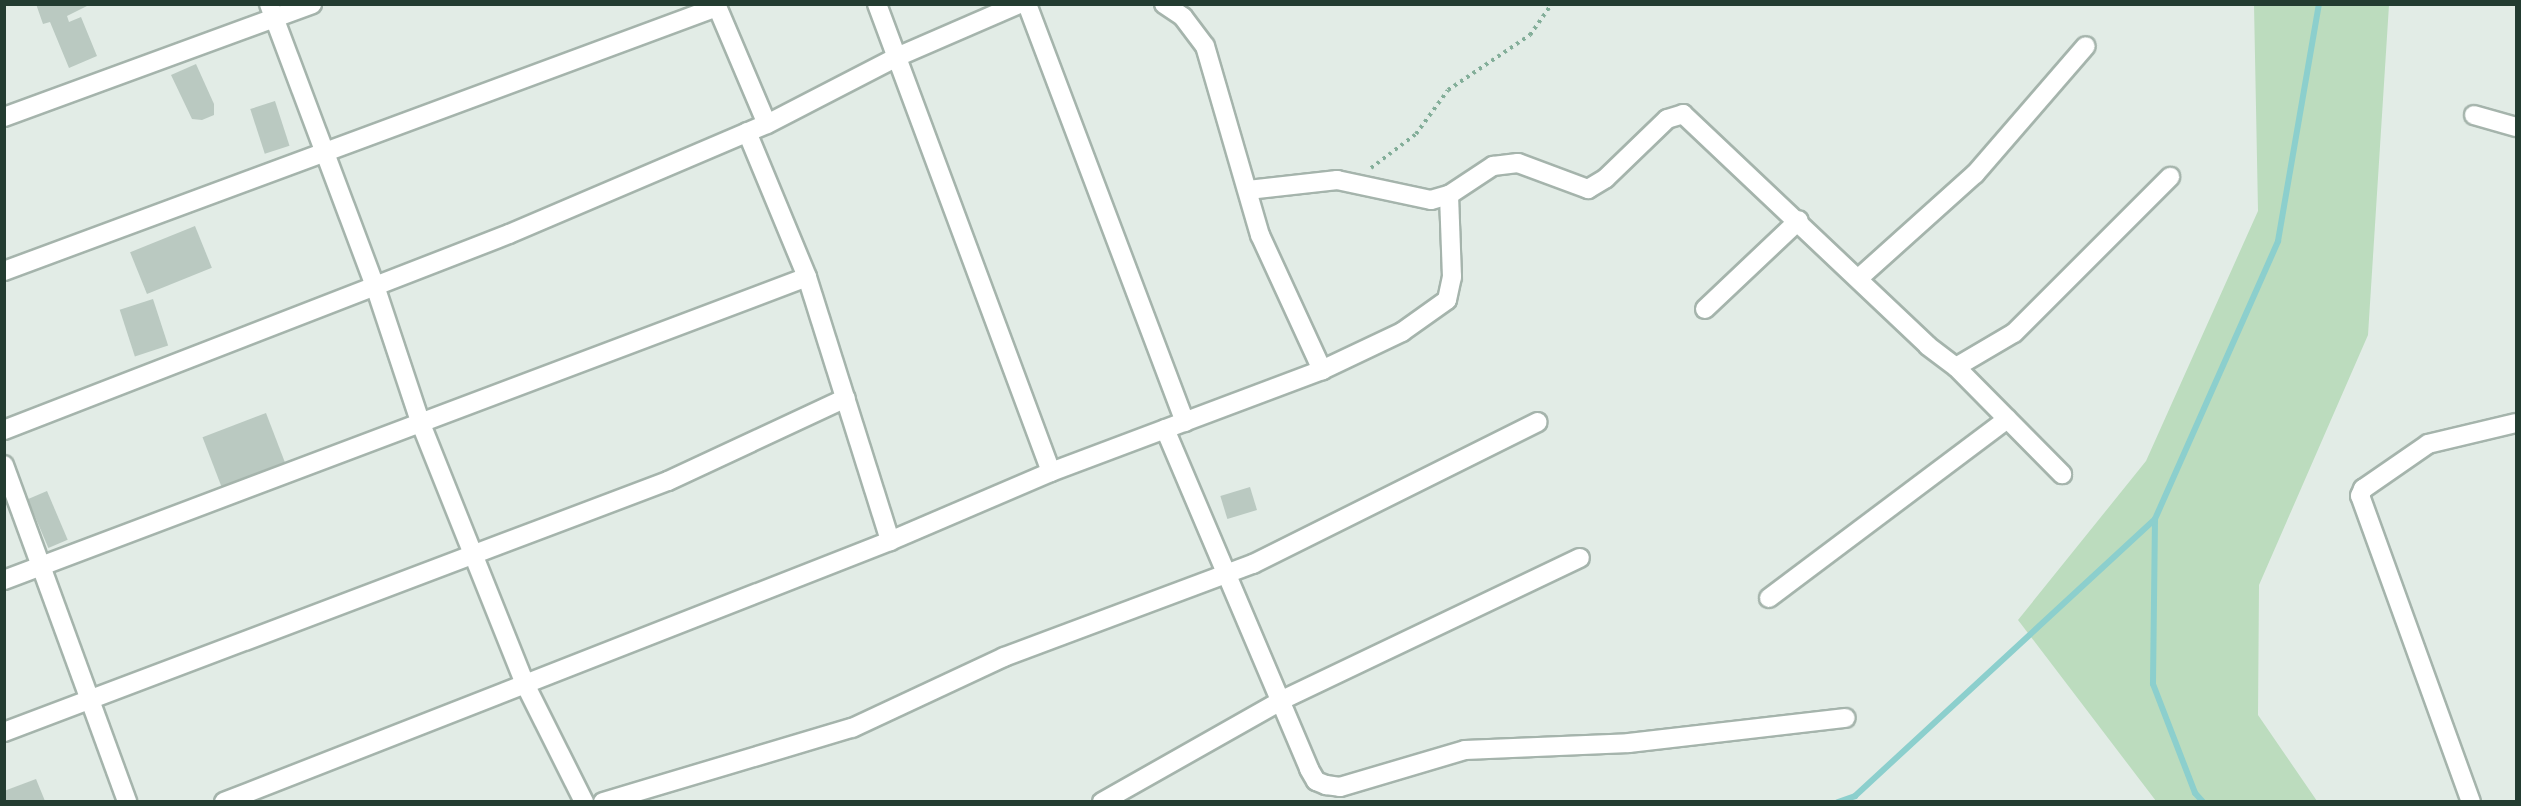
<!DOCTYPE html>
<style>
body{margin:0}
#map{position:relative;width:2521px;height:806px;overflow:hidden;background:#e2ece6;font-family:"Archivo Narrow",sans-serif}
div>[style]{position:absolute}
.green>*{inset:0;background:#bcdcbe}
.stream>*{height:6px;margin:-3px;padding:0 3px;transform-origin:3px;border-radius:3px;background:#8ccfcd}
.building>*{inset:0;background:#bac9c1;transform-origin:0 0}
.path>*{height:4px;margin-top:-2px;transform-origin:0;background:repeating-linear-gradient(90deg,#83ae99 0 3px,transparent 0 7.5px)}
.roads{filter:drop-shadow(2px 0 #a5b4ac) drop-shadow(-2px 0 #a5b4ac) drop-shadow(0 2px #a5b4ac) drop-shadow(0 -2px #a5b4ac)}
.minor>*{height:18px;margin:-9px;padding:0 9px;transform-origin:9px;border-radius:9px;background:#fff}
span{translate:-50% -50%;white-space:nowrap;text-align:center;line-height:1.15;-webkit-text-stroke:6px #f2f8f4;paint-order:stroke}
.frame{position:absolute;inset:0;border:6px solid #233c31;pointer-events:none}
</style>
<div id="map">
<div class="green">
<i style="clip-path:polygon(2254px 5px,2389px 5px,2368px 335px,2259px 585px,2258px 715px,2317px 801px,2156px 801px,2018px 620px,2146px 461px,2258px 211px)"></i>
</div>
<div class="stream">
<i style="left:2155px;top:519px;width:165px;rotate:90.7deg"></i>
<i style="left:2153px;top:684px;width:117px;rotate:68.9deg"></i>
<i style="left:2195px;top:793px;width:12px;rotate:48deg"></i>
<i style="left:1838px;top:802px;width:18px;rotate:-19deg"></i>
<i style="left:1855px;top:796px;width:408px;rotate:-42.7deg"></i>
<i style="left:2155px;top:519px;width:304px;rotate:-66.1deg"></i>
<i style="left:2278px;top:241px;width:241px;rotate:-80.2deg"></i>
</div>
<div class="building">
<i style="clip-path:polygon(36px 4px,91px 4px,67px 16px,69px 22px,81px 17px,97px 56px,69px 68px,50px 22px,43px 24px)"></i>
<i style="clip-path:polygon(196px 64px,214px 104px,214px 115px,202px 120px,192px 119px,171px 75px)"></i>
<i style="left:275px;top:101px;width:47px;height:26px;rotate:72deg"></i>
<i style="left:195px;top:226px;width:45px;height:70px;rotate:68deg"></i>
<i style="left:153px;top:299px;width:49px;height:35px;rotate:72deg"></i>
<i style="left:266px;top:413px;width:53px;height:68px;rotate:69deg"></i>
<i style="left:1250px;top:487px;width:24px;height:31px;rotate:73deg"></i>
<i style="left:47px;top:491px;width:53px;height:21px;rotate:67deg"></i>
<i style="clip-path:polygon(36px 779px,45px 801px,4px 801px,4px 791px)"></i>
</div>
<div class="path">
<i style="left:1371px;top:168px;width:56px;rotate:-37.1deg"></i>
<i style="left:1416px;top:134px;width:54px;rotate:-54deg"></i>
<i style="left:1448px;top:90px;width:99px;rotate:-33.9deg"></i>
<i style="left:1530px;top:35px;width:38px;rotate:-55deg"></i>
</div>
<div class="roads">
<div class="minor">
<i style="left:269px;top:4px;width:301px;rotate:69.4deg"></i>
<i style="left:375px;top:286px;width:145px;rotate:71.6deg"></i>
<i style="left:421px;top:424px;width:282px;rotate:68.2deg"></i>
<i style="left:526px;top:686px;width:130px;rotate:63.4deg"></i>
<i style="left:716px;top:4px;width:130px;rotate:67deg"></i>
<i style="left:877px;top:4px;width:499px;rotate:69.6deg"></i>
<i style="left:1027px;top:4px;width:447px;rotate:69.3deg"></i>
<i style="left:1164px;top:4px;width:23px;rotate:34deg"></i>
<i style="left:1183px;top:17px;width:36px;rotate:53deg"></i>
<i style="left:1205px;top:46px;width:197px;rotate:73.8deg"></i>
<i style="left:1260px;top:235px;width:149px;rotate:65.3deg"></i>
<i style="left:2474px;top:115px;width:44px;rotate:15.9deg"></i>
<i style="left:4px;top:117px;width:328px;rotate:-20.1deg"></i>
<i style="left:747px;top:132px;width:157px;rotate:67.5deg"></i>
<i style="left:807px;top:277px;width:277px;rotate:72.5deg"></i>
<i style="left:1248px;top:190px;width:90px;rotate:-6.4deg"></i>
<i style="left:1337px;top:180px;width:96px;rotate:12deg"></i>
<i style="left:1431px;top:200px;width:19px;rotate:-16deg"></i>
<i style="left:1449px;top:195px;width:53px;rotate:-33.4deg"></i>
<i style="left:1493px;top:166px;width:25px;rotate:-7deg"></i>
<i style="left:1518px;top:163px;width:75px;rotate:20.4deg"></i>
<i style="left:1588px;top:189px;width:21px;rotate:-31deg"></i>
<i style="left:1606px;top:178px;width:85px;rotate:-44deg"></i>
<i style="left:1667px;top:119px;width:17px;rotate:-17deg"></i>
<i style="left:1683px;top:114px;width:337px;rotate:43.4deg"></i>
<i style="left:1928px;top:346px;width:35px;rotate:37deg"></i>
<i style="left:1956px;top:367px;width:151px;rotate:45.3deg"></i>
<i style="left:4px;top:271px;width:760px;rotate:-20.32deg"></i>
<i style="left:1859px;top:278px;width:156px;rotate:-41.9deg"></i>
<i style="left:1975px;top:174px;width:169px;rotate:-49.1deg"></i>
<i style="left:1705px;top:309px;width:129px;rotate:-43.4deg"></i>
<i style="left:1956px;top:367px;width:67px;rotate:-30.4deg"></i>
<i style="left:2014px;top:333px;width:221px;rotate:-45deg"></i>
<i style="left:1165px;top:429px;width:369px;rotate:67deg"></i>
<i style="left:1309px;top:769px;width:14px;rotate:60deg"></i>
<i style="left:1316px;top:781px;width:11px;rotate:22deg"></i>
<i style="left:1326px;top:785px;width:14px;rotate:8deg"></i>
<i style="left:1340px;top:787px;width:130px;rotate:-16.5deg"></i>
<i style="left:1465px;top:750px;width:164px;rotate:-2.4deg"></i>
<i style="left:1629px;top:743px;width:218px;rotate:-6.6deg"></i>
<i style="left:4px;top:430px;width:542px;rotate:-21.21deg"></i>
<i style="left:509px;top:234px;width:280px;rotate:-23.1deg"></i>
<i style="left:767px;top:124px;width:146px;rotate:-27.3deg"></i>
<i style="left:897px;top:57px;width:133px;rotate:-23.5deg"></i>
<i style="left:4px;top:465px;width:359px;rotate:69.9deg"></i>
<i style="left:4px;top:580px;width:858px;rotate:-20.67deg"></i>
<i style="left:1769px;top:598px;width:298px;rotate:-36.9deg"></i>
<i style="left:4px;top:732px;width:710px;rotate:-20.71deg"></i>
<i style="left:668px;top:481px;width:196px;rotate:-25deg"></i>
<i style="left:224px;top:802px;width:715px;rotate:-21.4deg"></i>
<i style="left:890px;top:541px;width:175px;rotate:-23.2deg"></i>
<i style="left:1051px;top:472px;width:290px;rotate:-20.6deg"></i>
<i style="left:1322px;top:370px;width:89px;rotate:-25.4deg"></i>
<i style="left:1402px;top:332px;width:55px;rotate:-35.4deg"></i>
<i style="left:1447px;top:300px;width:24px;rotate:-78deg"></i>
<i style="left:1452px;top:277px;width:82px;rotate:-92.1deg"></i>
<i style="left:603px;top:802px;width:260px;rotate:-16.6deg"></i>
<i style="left:852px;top:728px;width:168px;rotate:-25deg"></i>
<i style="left:1004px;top:657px;width:266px;rotate:-20.5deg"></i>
<i style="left:1253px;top:564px;width:318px;rotate:-26.5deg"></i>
<i style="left:1102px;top:802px;width:207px;rotate:-29.5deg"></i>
<i style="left:1282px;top:700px;width:330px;rotate:-25.5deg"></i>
<i style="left:2471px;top:802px;width:326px;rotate:-109.9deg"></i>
<i style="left:2360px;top:496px;width:8px;rotate:-67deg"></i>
<i style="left:2363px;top:489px;width:79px;rotate:-34.7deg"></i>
<i style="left:2428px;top:444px;width:90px;rotate:-13.4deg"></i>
</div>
</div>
<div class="frame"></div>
</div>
